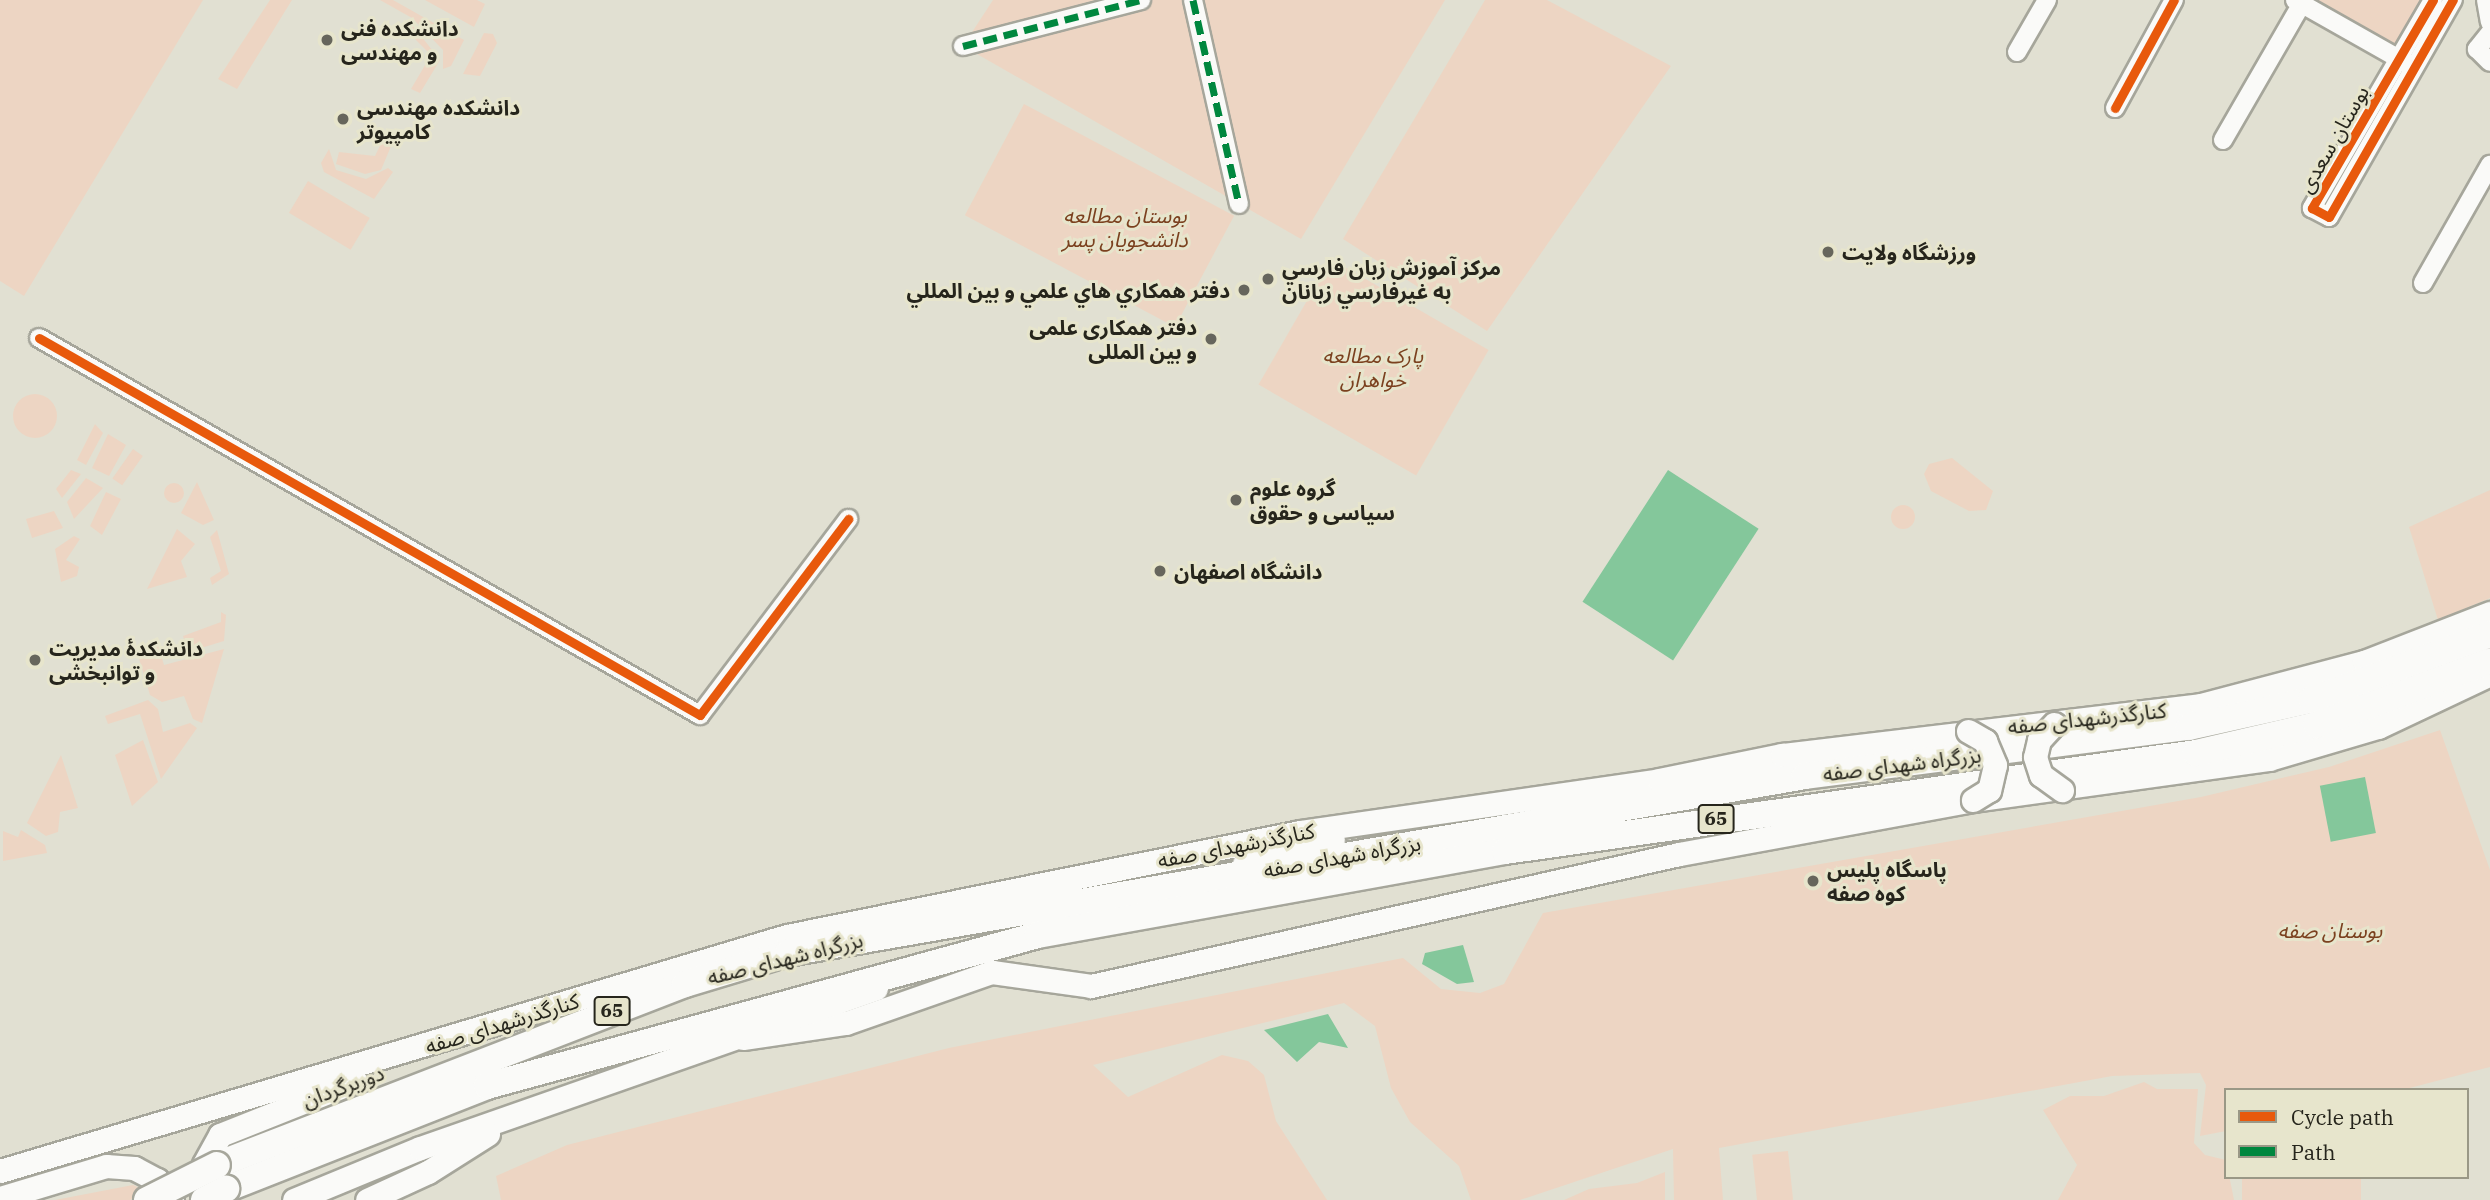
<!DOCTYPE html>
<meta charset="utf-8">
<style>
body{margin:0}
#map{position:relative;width:2490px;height:1200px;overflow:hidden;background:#e1e0d2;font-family:"IBM Plex Serif","Noto Sans Arabic",serif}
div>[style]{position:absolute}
.green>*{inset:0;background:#edd5c3;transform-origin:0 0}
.round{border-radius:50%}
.water>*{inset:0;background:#84c79b;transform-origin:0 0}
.roads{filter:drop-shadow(2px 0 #a6a69b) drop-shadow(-2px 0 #a6a69b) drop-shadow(0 2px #a6a69b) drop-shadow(0 -2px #a6a69b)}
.minor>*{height:18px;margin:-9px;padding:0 9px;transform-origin:9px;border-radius:9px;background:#fafaf8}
.major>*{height:23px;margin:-11.5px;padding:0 11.5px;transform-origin:11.5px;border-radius:11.5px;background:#fafaf8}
.highway>*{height:26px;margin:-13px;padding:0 13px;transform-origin:13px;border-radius:13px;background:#fafaf8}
.bridges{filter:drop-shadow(2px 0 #a6a69b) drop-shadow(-2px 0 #a6a69b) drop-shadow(0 2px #a6a69b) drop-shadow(0 -2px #a6a69b)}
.major-bridge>*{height:23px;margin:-11.5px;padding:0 11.5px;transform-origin:11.5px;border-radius:11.5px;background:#fafaf8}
.highway-bridge>*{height:26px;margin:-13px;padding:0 13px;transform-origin:13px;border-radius:13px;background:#fafaf8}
.quiet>*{height:7px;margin-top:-3.5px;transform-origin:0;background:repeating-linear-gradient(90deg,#00873e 0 14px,transparent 0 21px)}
.cycleway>*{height:9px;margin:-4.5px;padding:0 4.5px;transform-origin:4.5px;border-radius:4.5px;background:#e8590c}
.dots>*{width:19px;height:19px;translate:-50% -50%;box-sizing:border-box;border:4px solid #e7e5cc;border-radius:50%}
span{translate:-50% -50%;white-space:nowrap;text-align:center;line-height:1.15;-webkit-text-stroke:6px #e7e5cc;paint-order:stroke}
.shield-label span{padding:2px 5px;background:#e7e5cc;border:2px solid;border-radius:5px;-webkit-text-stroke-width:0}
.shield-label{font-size:19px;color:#26251c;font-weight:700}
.poi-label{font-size:21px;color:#26251c;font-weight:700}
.left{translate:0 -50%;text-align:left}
.right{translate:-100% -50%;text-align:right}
.street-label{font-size:21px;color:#26251c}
.park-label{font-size:21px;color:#7b411f;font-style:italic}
.legend{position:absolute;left:2224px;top:1088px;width:245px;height:91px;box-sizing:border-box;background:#e7e5cc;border:2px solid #9a9886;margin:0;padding:9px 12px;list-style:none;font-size:21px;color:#26251c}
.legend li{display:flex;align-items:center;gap:14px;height:35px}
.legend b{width:35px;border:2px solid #9a9886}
</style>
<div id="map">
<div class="green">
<i style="clip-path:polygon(0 0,203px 0,24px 296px,0 281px)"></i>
<i style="clip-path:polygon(270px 0,292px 0,237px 89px,218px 79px)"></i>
<i style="clip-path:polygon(380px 0,393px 0,464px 40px,451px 66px,443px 69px,443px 50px,412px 18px)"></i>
<i style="clip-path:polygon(425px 0,477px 0,485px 4px,474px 27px)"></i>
<i style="clip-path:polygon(993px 0,1445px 0,1301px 239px,963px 46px)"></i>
<i style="clip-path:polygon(1485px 0,1547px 0,1671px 66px,1487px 331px,1343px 239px)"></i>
<i style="clip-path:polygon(2302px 0,2427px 0,2398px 52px)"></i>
<i style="clip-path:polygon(410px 22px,440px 60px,420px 93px,411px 89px,431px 55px,403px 27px)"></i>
<i style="clip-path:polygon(484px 33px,493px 34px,497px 43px,480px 76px,463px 74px)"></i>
<i style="left:1024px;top:104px;width:238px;height:126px;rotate:28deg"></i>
<i style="clip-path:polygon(388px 129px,397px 132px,381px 170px,365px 174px,336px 164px,339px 152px,375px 156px)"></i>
<i style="clip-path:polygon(329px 149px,336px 170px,366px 179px,388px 168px,393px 172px,374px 199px,324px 172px,321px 163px)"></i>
<i style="left:308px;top:181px;width:72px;height:37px;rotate:31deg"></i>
<i style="left:1331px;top:259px;width:182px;height:145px;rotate:30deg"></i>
<i class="round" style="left:13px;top:394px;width:44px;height:44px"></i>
<i style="clip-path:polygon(95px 424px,103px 433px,86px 465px,77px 460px)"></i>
<i style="clip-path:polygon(108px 434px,126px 445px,109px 476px,92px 468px)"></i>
<i style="left:133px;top:449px;width:12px;height:36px;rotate:35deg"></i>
<i style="clip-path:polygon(1952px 458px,1993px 491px,1986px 510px,1969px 511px,1931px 491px,1924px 474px,1929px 464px)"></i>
<i style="clip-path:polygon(71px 470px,81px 474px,62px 498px,56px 489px)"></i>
<i style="clip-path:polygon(86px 478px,103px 488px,74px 519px,67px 502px)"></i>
<i style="clip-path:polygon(197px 482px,214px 520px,203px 525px,181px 513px)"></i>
<i class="round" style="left:164px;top:483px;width:20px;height:20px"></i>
<i style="clip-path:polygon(2490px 490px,2490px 598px,2438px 620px,2409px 527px)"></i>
<i style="clip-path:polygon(106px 492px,121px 499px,102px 535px,90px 526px)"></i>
<i class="round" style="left:1891px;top:505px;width:24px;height:24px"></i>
<i style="clip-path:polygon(54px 511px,63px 528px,32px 538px,26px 519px)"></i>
<i style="clip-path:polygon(177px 529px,195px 544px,181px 561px,187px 577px,147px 589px)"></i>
<i style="clip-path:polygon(217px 530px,229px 574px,212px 585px,210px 578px,221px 571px,210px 537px)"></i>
<i style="clip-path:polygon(74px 536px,80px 539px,66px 560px,79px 567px,77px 576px,61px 582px,55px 549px)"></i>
<i style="clip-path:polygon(221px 612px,226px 615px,224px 641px,188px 652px,183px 636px,221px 622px)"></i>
<i style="clip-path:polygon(158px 645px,164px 665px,224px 649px,202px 723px,193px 719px,184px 696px,162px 702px,150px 695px,137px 652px)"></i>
<i style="clip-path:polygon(148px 700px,158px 709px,163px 732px,190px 723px,197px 728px,161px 779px,140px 714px,108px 724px,105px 716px)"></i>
<i style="clip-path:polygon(2440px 730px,2490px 870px,2490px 1067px,2402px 1090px,2226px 1090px,2226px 1131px,2200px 1136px,2206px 1085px,2200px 1073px,2112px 1076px,1719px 1148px,1723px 1200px,1674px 1200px,1673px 1149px,1520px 1200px,1471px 1200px,1459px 1166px,1410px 1122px,1391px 1088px,1375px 1026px,1344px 1003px,1093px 1065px,1128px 1097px,1222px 1055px,1248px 1061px,1264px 1075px,1276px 1121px,1327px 1200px,501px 1200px,496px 1176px,567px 1145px,949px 1048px,1403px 958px,1441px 989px,1480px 993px,1504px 984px,1543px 913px,2201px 797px,2329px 767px)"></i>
<i style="clip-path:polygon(143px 740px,158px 782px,132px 806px,115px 755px)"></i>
<i style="clip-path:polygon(61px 755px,78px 808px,60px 812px,58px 832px,46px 836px,27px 823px)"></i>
<i style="clip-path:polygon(21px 830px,45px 845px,47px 853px,3px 861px,3px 831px,18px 837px)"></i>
<i style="clip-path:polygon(2144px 1082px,2157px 1089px,2198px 1089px,2194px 1143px,2205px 1155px,2226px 1160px,2234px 1200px,2058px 1200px,2077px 1165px,2043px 1110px,2070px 1096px,2104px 1096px)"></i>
<i style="left:1788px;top:1151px;width:49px;height:36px;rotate:84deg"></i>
<i style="clip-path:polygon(1665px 1172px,1665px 1200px,1564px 1200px,1589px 1189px,1637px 1183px)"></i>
<i style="left:2242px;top:1177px;width:119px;height:23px"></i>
<i style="clip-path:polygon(133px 1185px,146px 1191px,130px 1200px,55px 1200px)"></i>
</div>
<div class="water">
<i style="left:1668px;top:470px;width:108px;height:157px;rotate:33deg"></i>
<i style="left:2365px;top:777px;width:57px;height:46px;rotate:79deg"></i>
<i style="clip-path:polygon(1463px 945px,1474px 982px,1457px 984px,1422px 964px,1425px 953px)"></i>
<i style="clip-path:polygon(1328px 1014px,1348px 1048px,1319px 1042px,1297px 1062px,1264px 1030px)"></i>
</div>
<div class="roads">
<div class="minor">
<i style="left:1193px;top:0;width:209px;rotate:77.3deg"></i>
<i style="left:2295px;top:0;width:130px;rotate:29.5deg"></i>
<i style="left:2433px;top:0;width:241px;rotate:120.2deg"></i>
<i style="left:2312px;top:208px;width:19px;rotate:28deg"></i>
<i style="left:2329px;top:217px;width:250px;rotate:-60.3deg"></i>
<i style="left:2486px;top:0;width:22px;rotate:80deg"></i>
<i style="left:2490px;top:33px;width:21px;rotate:129deg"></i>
<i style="left:2477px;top:49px;width:18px;rotate:45deg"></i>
<i style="left:963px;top:46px;width:184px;rotate:-14.5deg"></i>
<i style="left:2017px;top:52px;width:60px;rotate:-60deg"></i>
<i style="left:2115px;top:108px;width:123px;rotate:-61.4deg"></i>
<i style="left:2223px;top:140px;width:158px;rotate:-60deg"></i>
<i style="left:2423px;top:283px;width:136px;rotate:-60.4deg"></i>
<i style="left:39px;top:338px;width:761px;rotate:29.7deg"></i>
<i style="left:700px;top:715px;width:246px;rotate:-52.9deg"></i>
</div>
<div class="major">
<i style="left:1244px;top:864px;width:92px;rotate:-15.1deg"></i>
<i style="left:743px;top:1038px;width:104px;rotate:-8.3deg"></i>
<i style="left:846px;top:1023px;width:155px;rotate:-19.3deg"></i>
<i style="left:992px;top:972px;width:100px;rotate:8deg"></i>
<i style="left:1091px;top:986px;width:603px;rotate:-12.65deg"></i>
<i style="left:1679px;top:854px;width:299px;rotate:-10.4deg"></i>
<i style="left:1973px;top:800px;width:299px;rotate:-7.9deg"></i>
<i style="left:2269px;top:759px;width:114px;rotate:-16.4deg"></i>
<i style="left:2378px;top:727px;width:124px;rotate:-25.3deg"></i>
<i style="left:0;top:1171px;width:821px;rotate:-16.63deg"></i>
<i style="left:787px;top:936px;width:523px;rotate:-11.46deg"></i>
<i style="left:1300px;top:832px;width:363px;rotate:-8.2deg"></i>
<i style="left:1659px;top:780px;width:126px;rotate:-11.5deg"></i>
<i style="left:1782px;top:755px;width:422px;rotate:-6.8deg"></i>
<i style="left:2201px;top:705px;width:169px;rotate:-14.8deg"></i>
<i style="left:2364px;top:662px;width:135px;rotate:-21.3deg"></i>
<i style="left:208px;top:1187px;width:23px;rotate:-100deg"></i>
<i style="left:204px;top:1164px;width:33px;rotate:-61deg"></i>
<i style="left:220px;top:1135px;width:146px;rotate:-21.7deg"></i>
<i style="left:0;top:1198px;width:111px;rotate:-16.8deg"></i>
<i style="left:106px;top:1166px;width:28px;rotate:4deg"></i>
<i style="left:134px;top:1168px;width:26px;rotate:28deg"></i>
<i style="left:157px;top:1180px;width:25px;rotate:53deg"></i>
<i style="left:294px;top:1200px;width:136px;rotate:-22.4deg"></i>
<i style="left:420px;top:1148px;width:483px;rotate:-19.3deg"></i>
<i style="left:367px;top:1200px;width:67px;rotate:-24.7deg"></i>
<i style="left:428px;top:1172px;width:71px;rotate:-32.3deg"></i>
</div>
<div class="highway">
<i style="left:217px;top:1165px;width:502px;rotate:-21.14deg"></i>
<i style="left:685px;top:984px;width:108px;rotate:-16.8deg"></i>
<i style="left:788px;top:953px;width:1032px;rotate:-9.87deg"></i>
<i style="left:1805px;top:776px;width:387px;rotate:-7.3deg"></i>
<i style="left:2189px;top:727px;width:125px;rotate:-12.5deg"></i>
<i style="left:2311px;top:700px;width:191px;rotate:-20.2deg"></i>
<i style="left:226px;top:1189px;width:281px;rotate:-21.5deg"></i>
<i style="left:487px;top:1086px;width:571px;rotate:-15.33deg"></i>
<i style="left:1038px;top:935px;width:474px;rotate:-10.2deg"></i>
<i style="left:1505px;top:851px;width:698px;rotate:-8.07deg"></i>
<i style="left:2196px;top:753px;width:123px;rotate:-13.1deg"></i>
<i style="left:2316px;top:725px;width:185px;rotate:-20.2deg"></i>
</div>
</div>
<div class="bridges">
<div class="major-bridge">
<i style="left:2054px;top:724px;width:22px;rotate:133deg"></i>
<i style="left:2039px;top:740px;width:17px;rotate:103deg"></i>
<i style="left:2035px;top:757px;width:19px;rotate:72deg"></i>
<i style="left:2041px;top:775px;width:26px;rotate:36deg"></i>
<i style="left:1968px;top:731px;width:20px;rotate:30deg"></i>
<i style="left:1985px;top:741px;width:26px;rotate:67deg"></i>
<i style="left:1995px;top:765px;width:26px;rotate:103deg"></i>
<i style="left:1989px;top:790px;width:19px;rotate:148deg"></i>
</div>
<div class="highway-bridge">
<i style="left:147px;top:1200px;width:78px;rotate:-26.6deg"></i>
<i style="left:204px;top:1200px;width:25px;rotate:-27deg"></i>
</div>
</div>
<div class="quiet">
<i style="left:1193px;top:0;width:209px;rotate:77.3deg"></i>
<i style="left:963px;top:46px;width:184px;rotate:-14.5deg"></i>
</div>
<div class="cycleway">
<i style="left:2433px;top:0;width:241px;rotate:120.2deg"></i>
<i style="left:2312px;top:208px;width:19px;rotate:28deg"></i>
<i style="left:2329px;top:217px;width:250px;rotate:-60.3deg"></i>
<i style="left:2115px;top:108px;width:123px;rotate:-61.4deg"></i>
<i style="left:39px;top:338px;width:761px;rotate:29.7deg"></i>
<i style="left:700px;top:715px;width:246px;rotate:-52.9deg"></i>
</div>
<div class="dots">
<i style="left:327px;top:40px;background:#67665c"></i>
<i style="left:343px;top:119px;background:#67665c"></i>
<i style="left:1828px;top:252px;background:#67665c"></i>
<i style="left:1268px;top:279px;background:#67665c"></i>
<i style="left:1244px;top:290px;background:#67665c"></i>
<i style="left:1211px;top:339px;background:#67665c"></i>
<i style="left:1236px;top:500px;background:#67665c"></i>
<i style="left:1160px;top:571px;background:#67665c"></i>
<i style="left:35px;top:660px;background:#67665c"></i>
<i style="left:1813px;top:881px;background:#67665c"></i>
</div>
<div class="shield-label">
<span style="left:1716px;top:819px">65</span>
<span style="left:612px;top:1011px">65</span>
</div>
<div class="poi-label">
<span class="left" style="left:341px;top:40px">دانشکده فنی<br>و مهندسی</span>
<span class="left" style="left:357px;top:119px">دانشکده مهندسی<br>کامپیوتر</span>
<span class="left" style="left:1842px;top:252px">ورزشگاه ولایت</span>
<span class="left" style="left:1282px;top:279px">مرکز آموزش زبان فارسي<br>به غيرفارسي زبانان</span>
<span class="right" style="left:1230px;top:290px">دفتر همکاري هاي علمي و بين المللي</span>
<span class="right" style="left:1197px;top:339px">دفتر همکاری علمی<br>و بین المللی</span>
<span class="left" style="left:1250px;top:500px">گروه علوم<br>سیاسی و حقوق</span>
<span class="left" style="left:1174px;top:571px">دانشگاه اصفهان</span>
<span class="left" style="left:49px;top:660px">دانشکدهٔ مدیریت<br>و توانبخشی</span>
<span class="left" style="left:1827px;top:881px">پاسگاه پلیس<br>کوه صفه</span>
</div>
<div class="street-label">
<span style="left:2333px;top:139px;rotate:-60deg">بوستان سعدی</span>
<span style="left:2087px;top:718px;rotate:-6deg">کنارگذرشهدای صفه</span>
<span style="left:1902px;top:764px;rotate:-7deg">بزرگراه شهدای صفه</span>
<span style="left:1236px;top:845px;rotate:-11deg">کنارگذرشهدای صفه</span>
<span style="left:1342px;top:856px;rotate:-10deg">بزرگراه شهدای صفه</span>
<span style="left:785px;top:958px;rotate:-14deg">بزرگراه شهدای صفه</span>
<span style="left:502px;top:1023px;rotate:-17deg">کنارگذرشهدای صفه</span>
<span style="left:343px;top:1086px;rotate:-20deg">دوربرگردان</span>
</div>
<div class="park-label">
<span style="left:1125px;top:227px">بوستان مطالعه<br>دانشجویان پسر</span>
<span style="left:1373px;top:367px">پارک مطالعه<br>خواهران</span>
<span style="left:2330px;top:930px">بوستان صفه</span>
</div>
<ul class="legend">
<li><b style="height:9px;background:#e8590c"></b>Cycle path</li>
<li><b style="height:9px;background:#00873e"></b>Path</li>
</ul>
</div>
